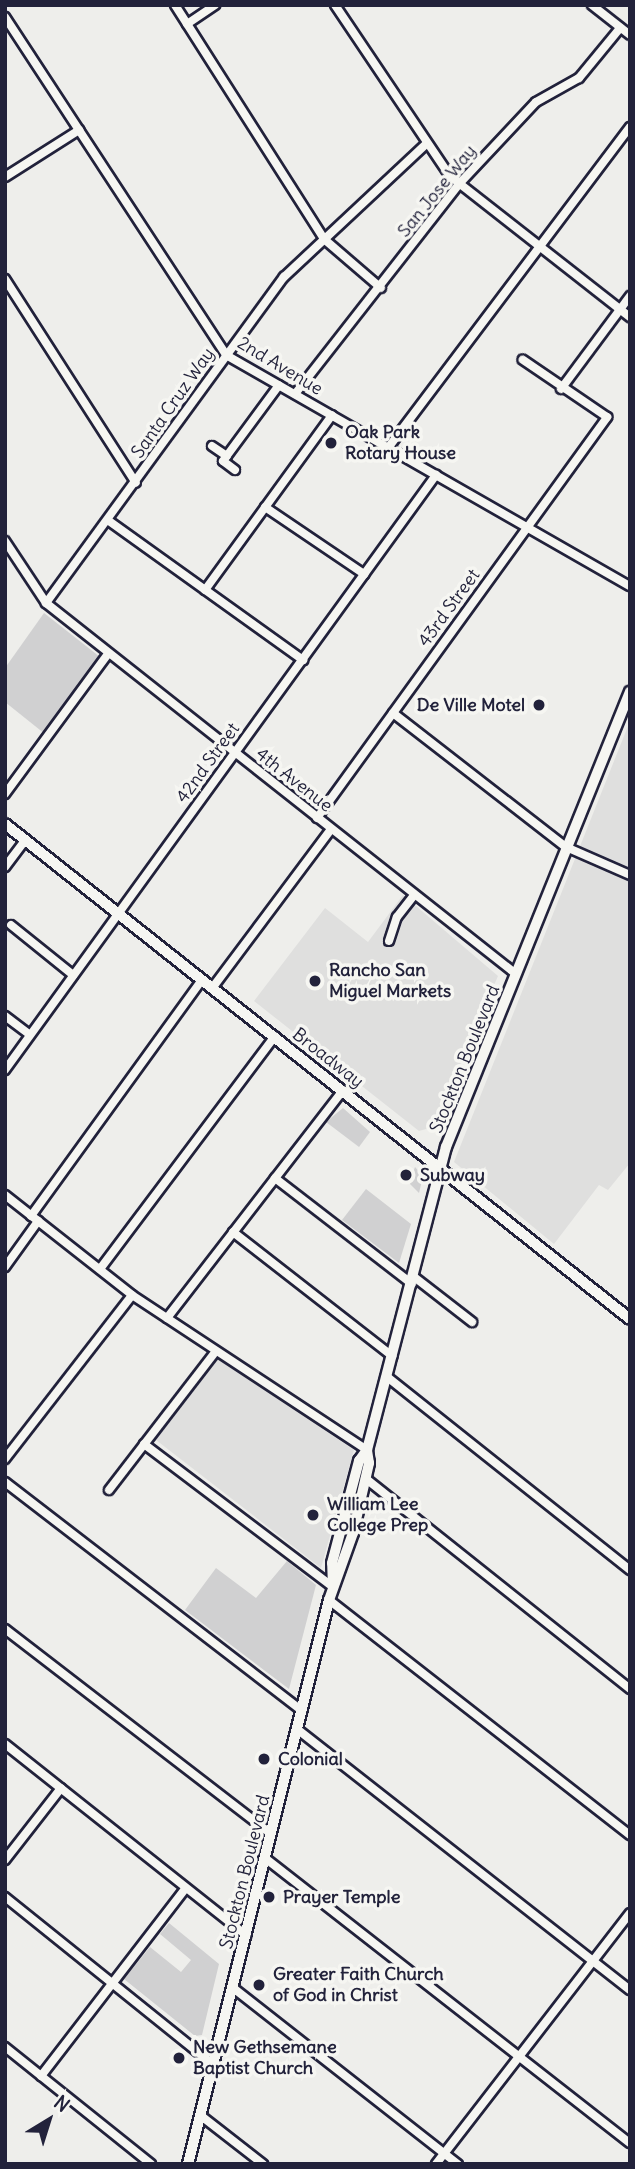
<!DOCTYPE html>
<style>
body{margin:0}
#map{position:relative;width:635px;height:2169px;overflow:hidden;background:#eeeeeb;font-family:Delius,sans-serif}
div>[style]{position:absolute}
.built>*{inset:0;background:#dfdfde}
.green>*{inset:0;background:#d0d0d1}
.roads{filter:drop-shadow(2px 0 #22223b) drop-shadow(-2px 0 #22223b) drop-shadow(0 2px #22223b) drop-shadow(0 -2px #22223b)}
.minor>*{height:8px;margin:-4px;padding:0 4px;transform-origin:4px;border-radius:4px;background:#f6f6f2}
.major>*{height:10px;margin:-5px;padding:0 5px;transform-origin:5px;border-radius:5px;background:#f6f6f2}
.dots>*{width:19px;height:19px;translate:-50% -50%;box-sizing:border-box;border:4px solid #f6f6f2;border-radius:50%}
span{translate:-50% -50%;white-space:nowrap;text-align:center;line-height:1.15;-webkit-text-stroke:7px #f6f6f2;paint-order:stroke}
.street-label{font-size:18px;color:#22223b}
.poi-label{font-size:18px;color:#22223b;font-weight:700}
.left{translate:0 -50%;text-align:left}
.right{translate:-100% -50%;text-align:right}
.frame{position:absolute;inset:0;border:7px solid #22223b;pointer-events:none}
.north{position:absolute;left:14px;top:2085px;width:70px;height:70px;-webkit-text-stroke:5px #f6f6f2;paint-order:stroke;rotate:38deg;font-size:19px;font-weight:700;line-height:28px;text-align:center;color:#22223b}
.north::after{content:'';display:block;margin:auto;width:24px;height:32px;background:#22223b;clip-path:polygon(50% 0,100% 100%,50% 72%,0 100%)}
</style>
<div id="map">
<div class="built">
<i style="clip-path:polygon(630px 721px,630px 1163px,608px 1190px,599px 1185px,554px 1244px,454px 1162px)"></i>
<i style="clip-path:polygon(403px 895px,498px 976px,433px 1127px,419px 1131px,254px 1001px,325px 908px,368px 942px)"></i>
<i style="clip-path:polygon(216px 1358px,354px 1450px,321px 1568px,156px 1440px)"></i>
</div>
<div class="green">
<i style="clip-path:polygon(44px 613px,100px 657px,45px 734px,5px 702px,5px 668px)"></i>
<i style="clip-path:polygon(343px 1108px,370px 1132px,359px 1147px,326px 1122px)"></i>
<i style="clip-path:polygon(415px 1167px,423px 1176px,419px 1193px,409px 1183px)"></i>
<i style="clip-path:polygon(366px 1189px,411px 1224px,399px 1263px,342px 1220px)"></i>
<i style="clip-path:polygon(287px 1561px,316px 1585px,289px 1689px,185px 1610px,216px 1568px,256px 1598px)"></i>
<i style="clip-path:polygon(169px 1923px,219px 1964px,202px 2035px,195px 2036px,124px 1979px,150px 1947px,181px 1972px,191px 1960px,160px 1934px)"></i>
</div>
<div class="roads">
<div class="minor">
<i style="left:175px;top:5px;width:277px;rotate:57.5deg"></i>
<i style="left:324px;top:239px;width:75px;rotate:40.7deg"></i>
<i style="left:335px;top:5px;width:206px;rotate:56.1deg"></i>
<i style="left:450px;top:176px;width:229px;rotate:38.1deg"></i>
<i style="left:592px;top:5px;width:48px;rotate:38.3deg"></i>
<i style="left:5px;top:17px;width:404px;rotate:56.8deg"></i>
<i style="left:226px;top:355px;width:465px;rotate:29.8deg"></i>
<i style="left:187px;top:24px;width:34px;rotate:-34deg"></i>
<i style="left:5px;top:177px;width:88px;rotate:-32.4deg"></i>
<i style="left:5px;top:279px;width:242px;rotate:57.3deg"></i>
<i style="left:561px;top:389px;width:116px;rotate:-53.4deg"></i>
<i style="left:295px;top:394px;width:266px;rotate:-52deg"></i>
<i style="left:459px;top:184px;width:112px;rotate:-46.8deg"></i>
<i style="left:536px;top:102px;width:49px;rotate:-29.2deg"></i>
<i style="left:579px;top:78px;width:65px;rotate:-50.6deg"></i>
<i style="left:212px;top:446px;width:18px;rotate:34deg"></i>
<i style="left:388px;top:448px;width:402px;rotate:-53deg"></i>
<i style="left:235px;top:470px;width:15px;rotate:-143deg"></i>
<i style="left:223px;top:461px;width:94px;rotate:-53.6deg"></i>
<i style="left:265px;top:507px;width:120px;rotate:34.1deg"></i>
<i style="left:109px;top:521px;width:239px;rotate:35.6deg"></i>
<i style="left:5px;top:541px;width:74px;rotate:56.5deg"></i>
<i style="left:46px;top:603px;width:599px;rotate:38.29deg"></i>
<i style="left:205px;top:590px;width:216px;rotate:-54deg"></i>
<i style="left:46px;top:603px;width:404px;rotate:-53.9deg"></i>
<i style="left:284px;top:277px;width:195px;rotate:-43.1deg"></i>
<i style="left:393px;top:713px;width:219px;rotate:37.8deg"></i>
<i style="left:566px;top:847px;width:70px;rotate:23.6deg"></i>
<i style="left:5px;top:794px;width:174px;rotate:-53.7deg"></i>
<i style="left:317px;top:818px;width:495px;rotate:-54.1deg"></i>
<i style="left:607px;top:417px;width:102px;rotate:-145.8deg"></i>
<i style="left:5px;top:867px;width:34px;rotate:-53deg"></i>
<i style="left:11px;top:925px;width:80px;rotate:38.9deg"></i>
<i style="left:389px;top:941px;width:25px;rotate:-72deg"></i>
<i style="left:397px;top:917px;width:28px;rotate:-52deg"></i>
<i style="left:213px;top:987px;width:197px;rotate:-53.2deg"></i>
<i style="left:5px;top:1016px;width:31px;rotate:37deg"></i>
<i style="left:5px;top:1070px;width:735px;rotate:-54.08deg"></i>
<i style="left:275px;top:1178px;width:173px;rotate:37.7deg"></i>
<i style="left:5px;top:1195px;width:162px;rotate:38.2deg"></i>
<i style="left:132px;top:1295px;width:282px;rotate:33.4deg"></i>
<i style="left:31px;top:1216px;width:291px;rotate:-54.1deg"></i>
<i style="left:233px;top:1232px;width:202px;rotate:37.9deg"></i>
<i style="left:5px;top:1267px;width:57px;rotate:-54.3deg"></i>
<i style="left:100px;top:1269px;width:291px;rotate:-53.1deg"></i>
<i style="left:413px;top:1276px;width:75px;rotate:37.9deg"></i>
<i style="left:167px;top:1318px;width:288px;rotate:-52.3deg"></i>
<i style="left:386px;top:1376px;width:312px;rotate:38.5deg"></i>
<i style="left:144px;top:1444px;width:237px;rotate:37.1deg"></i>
<i style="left:5px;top:1459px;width:207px;rotate:-52.2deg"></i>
<i style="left:365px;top:1478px;width:339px;rotate:38.5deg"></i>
<i style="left:5px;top:1482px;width:375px;rotate:37.6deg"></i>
<i style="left:109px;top:1490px;width:175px;rotate:-52.4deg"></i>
<i style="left:329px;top:1600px;width:382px;rotate:38deg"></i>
<i style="left:5px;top:1629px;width:336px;rotate:37.6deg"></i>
<i style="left:297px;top:1729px;width:423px;rotate:38.1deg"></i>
<i style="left:5px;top:1744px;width:308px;rotate:38.4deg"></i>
<i style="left:265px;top:1858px;width:463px;rotate:38deg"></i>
<i style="left:5px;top:1860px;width:91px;rotate:-52.1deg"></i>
<i style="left:5px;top:1897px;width:267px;rotate:38.8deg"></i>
<i style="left:232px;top:1987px;width:287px;rotate:38.1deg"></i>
<i style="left:5px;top:2047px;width:187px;rotate:38.7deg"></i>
<i style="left:41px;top:2076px;width:237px;rotate:-52.4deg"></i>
<i style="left:200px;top:2115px;width:80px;rotate:37.9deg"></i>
<i style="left:436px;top:2164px;width:317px;rotate:-52.3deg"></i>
</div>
<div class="major">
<i style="left:5px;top:824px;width:797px;rotate:38.38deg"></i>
<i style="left:333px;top:1587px;width:24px;rotate:-92deg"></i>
<i style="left:332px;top:1563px;width:106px;rotate:-75.2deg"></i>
<i style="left:359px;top:1461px;width:14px;rotate:-54deg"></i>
<i style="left:367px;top:1450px;width:313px;rotate:-75.4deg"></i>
<i style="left:446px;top:1147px;width:491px;rotate:-68deg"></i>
<i style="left:188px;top:2164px;width:581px;rotate:-75.96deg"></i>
<i style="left:329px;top:1600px;width:71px;rotate:-70.3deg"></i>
<i style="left:353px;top:1533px;width:72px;rotate:-77.1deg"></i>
<i style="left:369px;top:1463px;width:13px;rotate:-99deg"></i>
</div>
</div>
<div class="dots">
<i style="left:331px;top:443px;background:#22223b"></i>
<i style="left:539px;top:705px;background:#22223b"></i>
<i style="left:315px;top:981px;background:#22223b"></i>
<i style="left:406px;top:1175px;background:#22223b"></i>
<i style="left:313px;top:1515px;background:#22223b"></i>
<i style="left:264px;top:1759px;background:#22223b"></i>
<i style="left:269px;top:1897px;background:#22223b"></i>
<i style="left:259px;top:1985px;background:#22223b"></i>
<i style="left:179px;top:2058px;background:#22223b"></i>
</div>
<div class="street-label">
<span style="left:437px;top:191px;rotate:-51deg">San Jose Way</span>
<span style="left:280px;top:366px;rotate:31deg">2nd Avenue</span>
<span style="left:173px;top:403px;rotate:-55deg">Santa Cruz Way</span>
<span style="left:449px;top:608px;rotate:-54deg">43rd Street</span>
<span style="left:208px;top:763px;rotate:-54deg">42nd Street</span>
<span style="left:294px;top:780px;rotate:38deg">4th Avenue</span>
<span style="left:328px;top:1058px;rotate:38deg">Broadway</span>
<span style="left:465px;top:1059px;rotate:-68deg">Stockton Boulevard</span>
<span style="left:245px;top:1872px;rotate:-76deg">Stockton Boulevard</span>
</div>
<div class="poi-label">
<span class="left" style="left:345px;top:443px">Oak Park<br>Rotary House</span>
<span class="right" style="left:525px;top:705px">De Ville Motel</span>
<span class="left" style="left:329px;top:981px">Rancho San<br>Miguel Markets</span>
<span class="left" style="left:420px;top:1175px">Subway</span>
<span class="left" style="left:327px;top:1515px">William Lee<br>College Prep</span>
<span class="left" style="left:278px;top:1759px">Colonial</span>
<span class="left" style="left:283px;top:1897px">Prayer Temple</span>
<span class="left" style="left:273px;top:1985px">Greater Faith Church<br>of God in Christ</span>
<span class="left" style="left:193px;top:2058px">New Gethsemane<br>Baptist Church</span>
</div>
<div class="frame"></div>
<div class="north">N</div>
</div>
